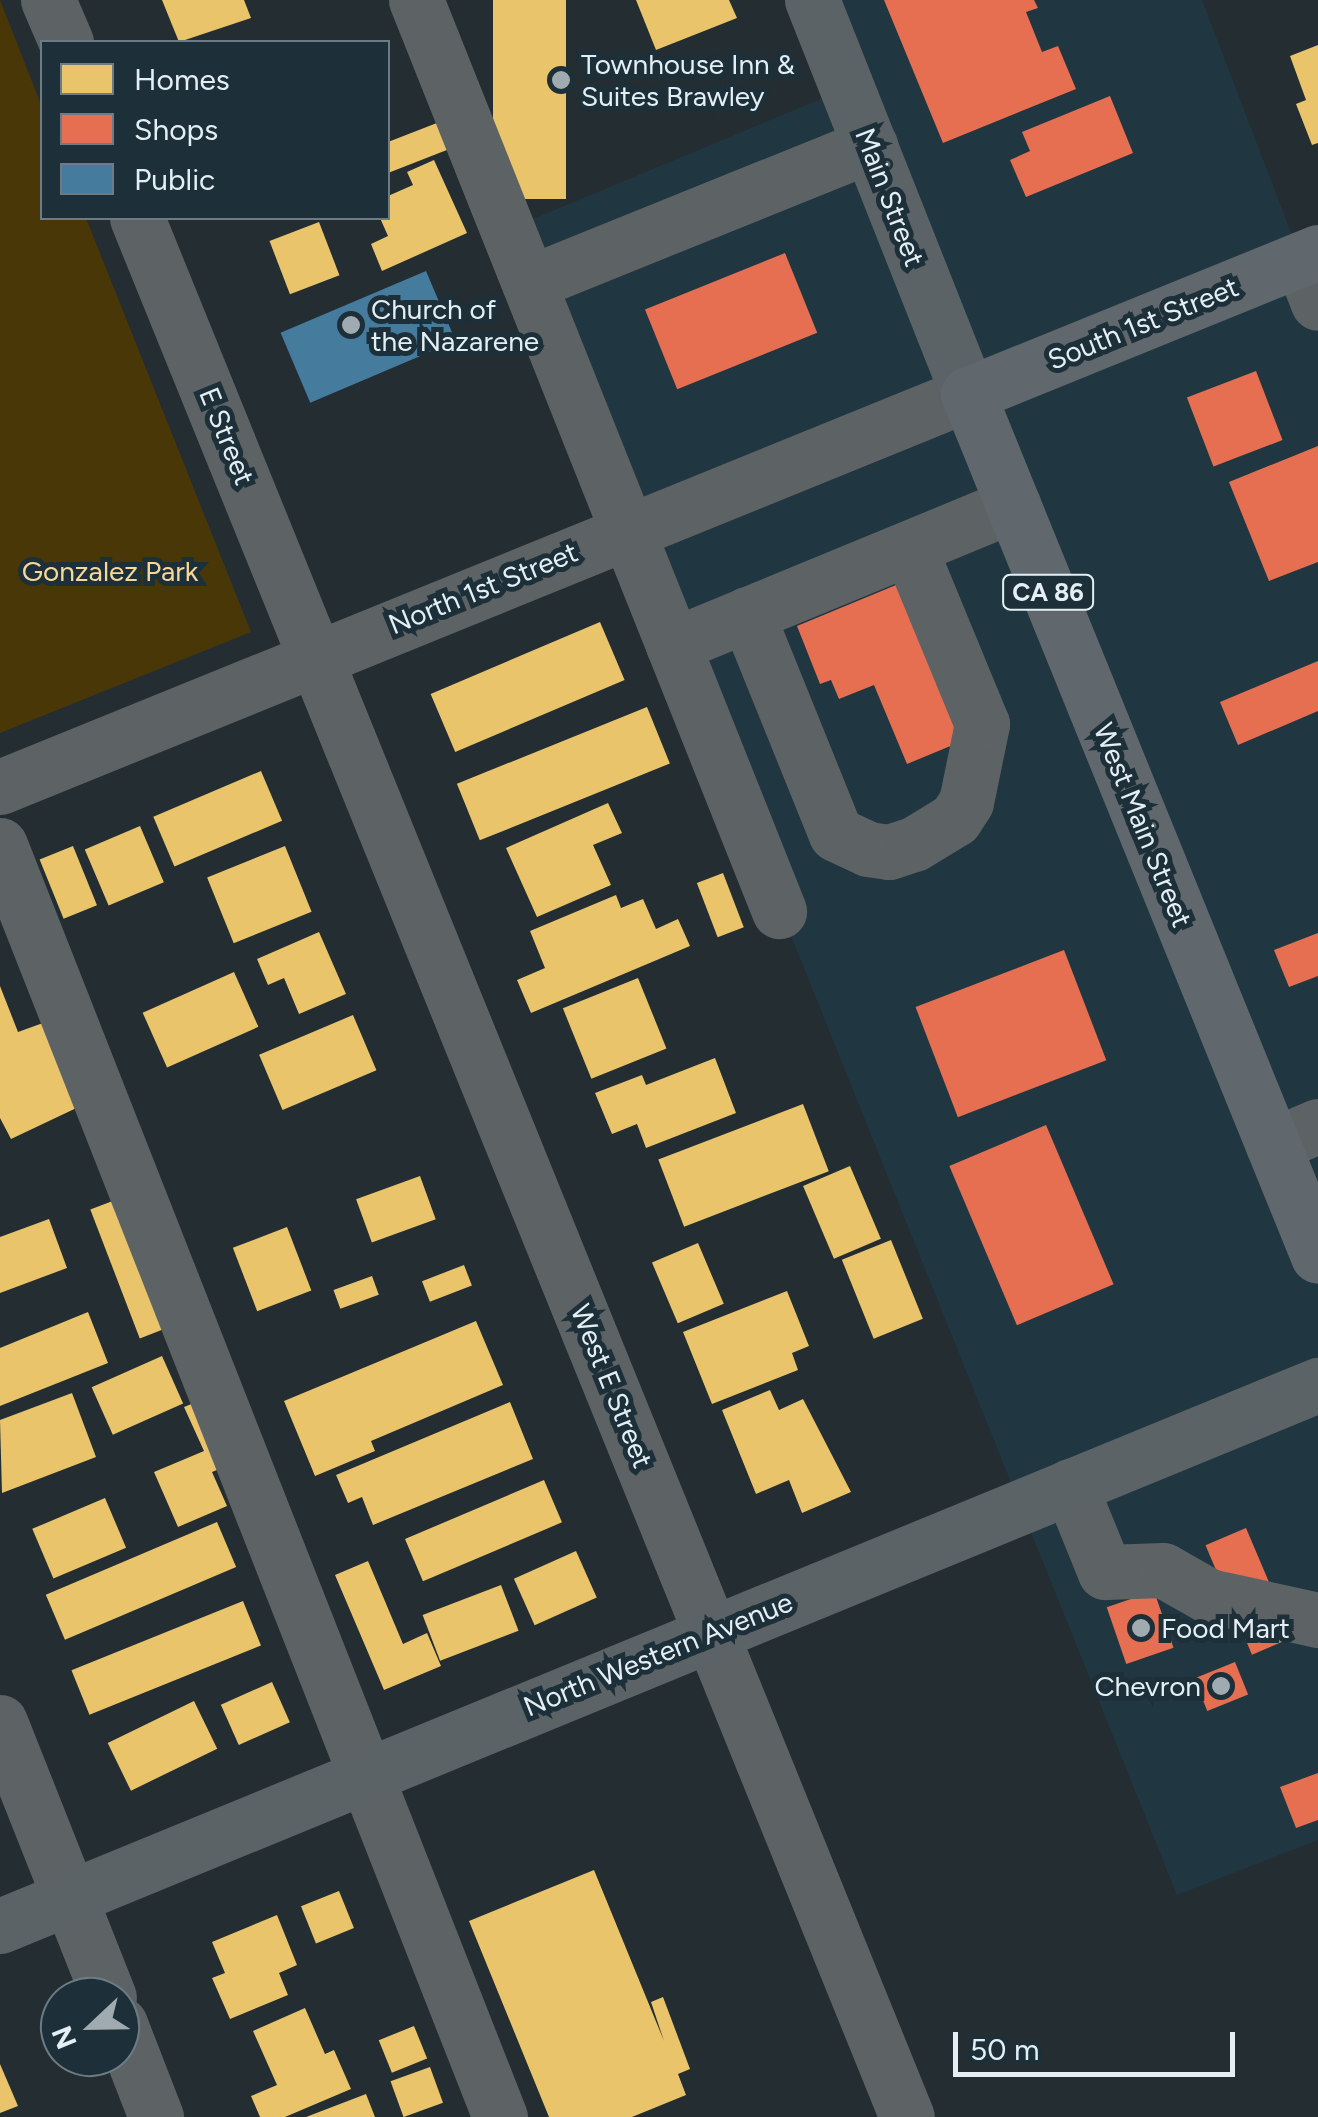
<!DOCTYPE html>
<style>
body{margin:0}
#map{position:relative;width:1318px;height:2117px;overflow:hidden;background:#232d32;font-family:Figtree,sans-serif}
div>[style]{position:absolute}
.built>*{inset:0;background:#203742}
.green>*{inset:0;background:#493707}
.homes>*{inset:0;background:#e9c46a;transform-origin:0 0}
.shops>*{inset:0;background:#e76f51;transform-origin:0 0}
.public>*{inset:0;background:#457b9d;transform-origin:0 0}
.minor>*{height:55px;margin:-27.5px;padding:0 27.5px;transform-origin:27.5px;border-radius:27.5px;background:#5d6264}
.major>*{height:55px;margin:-27.5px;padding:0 27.5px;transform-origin:27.5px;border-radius:27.5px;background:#5b6366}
.highway>*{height:55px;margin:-27.5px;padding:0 27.5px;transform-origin:27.5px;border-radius:27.5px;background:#61686d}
.dots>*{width:28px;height:28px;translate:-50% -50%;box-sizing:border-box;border:5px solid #1d2f38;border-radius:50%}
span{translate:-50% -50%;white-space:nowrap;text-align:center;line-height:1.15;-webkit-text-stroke:10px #1d2f38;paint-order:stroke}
.shield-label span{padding:2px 8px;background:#1d2f38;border:2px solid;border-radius:8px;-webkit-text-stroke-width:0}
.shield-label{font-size:25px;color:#e4eff5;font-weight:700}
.poi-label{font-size:28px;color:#e4eff5}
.left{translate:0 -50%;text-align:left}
.right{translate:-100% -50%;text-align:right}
.street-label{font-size:28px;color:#e4eff5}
.park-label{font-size:28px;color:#f8d898}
.legend{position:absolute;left:40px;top:40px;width:350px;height:180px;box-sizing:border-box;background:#1d2f38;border:2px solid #6d7c84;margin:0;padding:12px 18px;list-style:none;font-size:30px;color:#e4eff5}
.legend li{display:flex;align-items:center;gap:20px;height:50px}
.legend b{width:50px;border:2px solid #6d7c84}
.north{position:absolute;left:40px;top:1977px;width:100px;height:100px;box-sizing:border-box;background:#1d2f38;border:2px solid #6d7c84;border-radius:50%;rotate:248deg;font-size:28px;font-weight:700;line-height:40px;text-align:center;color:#e4eff5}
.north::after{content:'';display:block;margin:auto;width:35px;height:45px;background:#a0abb1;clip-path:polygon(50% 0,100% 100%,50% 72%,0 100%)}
.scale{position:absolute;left:953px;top:2032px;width:282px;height:45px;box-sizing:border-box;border:5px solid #e4eff5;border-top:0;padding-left:12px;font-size:30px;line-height:35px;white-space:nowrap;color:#e4eff5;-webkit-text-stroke:8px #1d2f38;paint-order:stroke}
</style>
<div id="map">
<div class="built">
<i style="clip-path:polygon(812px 0,1202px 0,1318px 303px,1318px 1840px,1177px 1895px,507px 230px,847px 88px)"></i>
</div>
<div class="green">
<i style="clip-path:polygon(0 0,42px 107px,42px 218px,86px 218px,251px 632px,0 733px)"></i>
</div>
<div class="homes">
<i style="clip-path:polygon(162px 0,244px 0,251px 18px,179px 42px)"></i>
<i style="left:493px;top:0;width:73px;height:199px"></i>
<i style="clip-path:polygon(636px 0,729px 0,737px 18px,656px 50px)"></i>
<i style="clip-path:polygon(1318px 45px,1318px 143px,1312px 145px,1296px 104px,1306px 100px,1290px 56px)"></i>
<i style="clip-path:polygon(442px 121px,452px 148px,388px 173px,388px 142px)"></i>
<i style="clip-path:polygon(434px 160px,467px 233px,382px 271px,371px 244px,388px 236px,380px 218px,388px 218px,388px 196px,413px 185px,407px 172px)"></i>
<i style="left:319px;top:222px;width:57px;height:53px;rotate:69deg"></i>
<i style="left:600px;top:622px;width:63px;height:184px;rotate:67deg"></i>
<i style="left:647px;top:707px;width:61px;height:205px;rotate:68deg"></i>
<i style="left:261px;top:771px;width:54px;height:117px;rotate:67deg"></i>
<i style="clip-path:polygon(608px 803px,622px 833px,593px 845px,611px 885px,537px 917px,506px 848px)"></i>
<i style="left:140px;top:826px;width:61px;height:60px;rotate:67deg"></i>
<i style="left:73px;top:846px;width:64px;height:36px;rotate:68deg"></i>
<i style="left:285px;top:846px;width:71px;height:84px;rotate:68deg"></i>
<i style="left:723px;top:873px;width:58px;height:28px;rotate:69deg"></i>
<i style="clip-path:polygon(616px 895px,621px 908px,643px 899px,656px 929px,678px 919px,690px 946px,531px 1013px,517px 980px,545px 968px,530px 931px)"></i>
<i style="clip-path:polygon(319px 932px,346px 994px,299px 1014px,284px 978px,268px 985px,257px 959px)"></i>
<i style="left:234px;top:972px;width:60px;height:100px;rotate:66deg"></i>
<i style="left:638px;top:978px;width:76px;height:81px;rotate:68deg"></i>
<i style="clip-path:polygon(0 986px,18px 1032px,54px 1019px,87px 1103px,11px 1139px,0 1118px)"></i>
<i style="left:353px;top:1015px;width:60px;height:102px;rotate:67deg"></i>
<i style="clip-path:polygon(715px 1058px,736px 1113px,646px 1148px,637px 1124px,612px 1134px,595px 1093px,642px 1075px,646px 1085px)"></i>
<i style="left:803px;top:1104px;width:72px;height:155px;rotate:69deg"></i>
<i style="left:850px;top:1166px;width:79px;height:51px;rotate:67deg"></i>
<i style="left:420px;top:1176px;width:46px;height:68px;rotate:70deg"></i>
<i style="left:123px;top:1197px;width:138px;height:35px;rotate:69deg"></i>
<i style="clip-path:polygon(49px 1219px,67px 1268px,0 1293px,0 1237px)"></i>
<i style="left:287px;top:1227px;width:68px;height:58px;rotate:69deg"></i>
<i style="left:891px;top:1240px;width:85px;height:53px;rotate:68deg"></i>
<i style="left:698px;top:1243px;width:66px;height:50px;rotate:67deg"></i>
<i style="left:464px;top:1265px;width:22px;height:45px;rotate:69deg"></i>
<i style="left:372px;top:1276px;width:20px;height:41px;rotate:70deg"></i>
<i style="clip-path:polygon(787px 1291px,809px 1346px,792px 1353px,798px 1370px,712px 1404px,683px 1332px)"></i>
<i style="clip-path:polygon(88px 1312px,108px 1363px,0 1406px,0 1348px)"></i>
<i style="clip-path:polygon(476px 1321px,503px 1385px,371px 1441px,375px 1451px,315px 1476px,284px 1401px)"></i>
<i style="left:162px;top:1356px;width:52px;height:77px;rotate:66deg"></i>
<i style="clip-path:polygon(770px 1390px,779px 1410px,803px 1399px,851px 1492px,802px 1513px,789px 1480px,756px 1494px,722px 1410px)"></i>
<i style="clip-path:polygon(72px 1393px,96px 1457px,2px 1493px,0 1420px)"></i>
<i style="clip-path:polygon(216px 1394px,244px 1459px,212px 1472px,227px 1506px,178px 1527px,154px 1472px,204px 1451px,184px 1407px)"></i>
<i style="clip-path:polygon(510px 1402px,533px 1459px,373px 1525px,362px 1497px,348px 1503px,336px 1475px)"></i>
<i style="left:544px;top:1480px;width:46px;height:151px;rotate:67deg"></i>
<i style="left:105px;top:1498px;width:54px;height:79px;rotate:67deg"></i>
<i style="left:217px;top:1522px;width:49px;height:186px;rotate:67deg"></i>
<i style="left:576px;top:1551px;width:51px;height:68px;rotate:66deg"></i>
<i style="clip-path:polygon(368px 1561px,403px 1644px,427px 1633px,441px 1666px,384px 1690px,335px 1575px)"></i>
<i style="left:501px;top:1585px;width:49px;height:84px;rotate:69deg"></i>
<i style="left:243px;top:1601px;width:48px;height:185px;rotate:68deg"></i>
<i style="left:272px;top:1682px;width:44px;height:56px;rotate:66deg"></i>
<i style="left:194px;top:1701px;width:53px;height:96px;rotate:64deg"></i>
<i style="clip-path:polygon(594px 1870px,664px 2041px,651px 2002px,663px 1997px,690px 2069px,678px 2074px,686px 2095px,632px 2117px,549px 2117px,469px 1921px)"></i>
<i style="left:339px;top:1891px;width:40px;height:41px;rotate:68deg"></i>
<i style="clip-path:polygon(277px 1915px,297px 1965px,279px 1973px,288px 1995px,230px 2019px,212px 1978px,225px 1973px,212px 1942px)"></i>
<i style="clip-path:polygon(305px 2008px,325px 2054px,334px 2050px,351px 2089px,285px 2117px,260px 2117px,251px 2096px,277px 2085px,253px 2031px)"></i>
<i style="left:414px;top:2026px;width:35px;height:38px;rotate:68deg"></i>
<i style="clip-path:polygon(0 2064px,18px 2106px,0 2113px)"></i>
<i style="left:430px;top:2067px;width:38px;height:42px;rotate:70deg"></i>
<i style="clip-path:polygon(366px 2094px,375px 2117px,306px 2117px)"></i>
</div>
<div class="shops">
<i style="clip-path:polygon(884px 0,1034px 0,1038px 8px,1026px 12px,1042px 52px,1058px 46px,1076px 89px,943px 143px)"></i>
<i style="clip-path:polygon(1110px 96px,1133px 153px,1026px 197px,1010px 160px,1030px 151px,1022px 132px)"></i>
<i style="left:785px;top:253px;width:86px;height:151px;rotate:68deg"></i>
<i style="left:1256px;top:371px;width:74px;height:74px;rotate:69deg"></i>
<i style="clip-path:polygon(1318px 446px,1318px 562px,1269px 581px,1229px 482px)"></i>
<i style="clip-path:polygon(913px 578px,977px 735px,907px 764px,874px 685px,839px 699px,831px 680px,820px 684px,797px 626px)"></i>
<i style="clip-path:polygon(1318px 661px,1318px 711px,1238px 745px,1220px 702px)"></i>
<i style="clip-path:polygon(1318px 933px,1318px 976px,1289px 987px,1274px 950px)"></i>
<i style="left:1064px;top:950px;width:118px;height:159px;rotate:69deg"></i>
<i style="left:1046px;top:1125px;width:173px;height:105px;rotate:67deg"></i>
<i style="left:1246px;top:1528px;width:119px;height:44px;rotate:67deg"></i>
<i style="left:1154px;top:1591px;width:60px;height:50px;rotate:71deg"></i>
<i style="left:1235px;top:1662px;width:35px;height:44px;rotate:68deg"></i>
<i style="clip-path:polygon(1318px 1773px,1318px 1820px,1296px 1828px,1280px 1787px)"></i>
</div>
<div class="public">
<i style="left:426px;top:271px;width:76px;height:158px;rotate:67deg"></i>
</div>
<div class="minor">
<i style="left:48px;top:0;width:46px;rotate:66.8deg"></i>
<i style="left:416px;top:0;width:981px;rotate:68.27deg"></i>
<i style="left:137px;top:218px;width:2049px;rotate:67.93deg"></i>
<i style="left:1301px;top:259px;width:47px;rotate:68.9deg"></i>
<i style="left:529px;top:283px;width:368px;rotate:-22deg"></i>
<i style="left:747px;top:614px;width:237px;rotate:68deg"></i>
<i style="left:836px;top:834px;width:35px;rotate:25deg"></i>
<i style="left:868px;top:849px;width:21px;rotate:8deg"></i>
<i style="left:889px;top:852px;width:26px;rotate:-18deg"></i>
<i style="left:914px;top:844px;width:48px;rotate:-31.4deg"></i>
<i style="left:955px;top:819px;width:20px;rotate:-57deg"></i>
<i style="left:966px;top:802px;width:80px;rotate:-78.4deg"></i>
<i style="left:982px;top:724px;width:189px;rotate:-112.4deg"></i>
<i style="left:673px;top:645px;width:368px;rotate:-22.4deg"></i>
<i style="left:0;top:787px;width:1045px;rotate:-22.1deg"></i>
<i style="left:0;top:845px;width:1367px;rotate:68.54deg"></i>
<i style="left:1273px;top:1145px;width:49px;rotate:-22.9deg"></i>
<i style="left:1070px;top:1486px;width:93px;rotate:67.9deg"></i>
<i style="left:1105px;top:1572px;width:58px;rotate:-2deg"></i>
<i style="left:1163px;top:1570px;width:53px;rotate:29.5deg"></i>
<i style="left:1209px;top:1596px;width:112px;rotate:12.4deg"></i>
<i style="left:0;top:1722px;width:296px;rotate:68.4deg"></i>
<i style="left:120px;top:2024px;width:100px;rotate:68.8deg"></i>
</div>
<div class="major">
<i style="left:812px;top:0;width:424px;rotate:68.4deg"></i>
<i style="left:0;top:1926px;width:1425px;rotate:-22.32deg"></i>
</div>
<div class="highway">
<i style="left:1318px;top:252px;width:378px;rotate:157.9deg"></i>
<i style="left:968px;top:394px;width:930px;rotate:67.9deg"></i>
</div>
<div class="dots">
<i style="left:561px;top:80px;background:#a0abb1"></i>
<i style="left:351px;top:325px;background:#a0abb1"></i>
<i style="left:1141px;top:1628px;background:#a0abb1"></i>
<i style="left:1221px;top:1686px;background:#a0abb1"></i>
</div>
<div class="shield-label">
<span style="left:1048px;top:592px">CA 86</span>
</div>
<div class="poi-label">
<span class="left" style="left:581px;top:80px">Townhouse Inn &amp;<br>Suites Brawley</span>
<span class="left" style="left:371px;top:325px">Church of<br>the Nazarene</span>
<span class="left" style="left:1161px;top:1628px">Food Mart</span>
<span class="right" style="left:1201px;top:1686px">Chevron</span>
</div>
<div class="street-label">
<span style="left:890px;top:197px;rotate:69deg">Main Street</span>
<span style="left:1143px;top:323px;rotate:-22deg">South 1st Street</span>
<span style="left:227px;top:436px;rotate:68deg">E Street</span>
<span style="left:483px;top:588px;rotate:-22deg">North 1st Street</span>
<span style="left:1143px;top:825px;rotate:68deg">West Main Street</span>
<span style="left:612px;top:1386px;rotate:68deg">West E Street</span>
<span style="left:658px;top:1654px;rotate:-22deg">North Western Avenue</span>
</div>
<div class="park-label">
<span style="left:110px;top:571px">Gonzalez Park</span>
</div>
<ul class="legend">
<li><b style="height:28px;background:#e9c46a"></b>Homes</li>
<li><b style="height:28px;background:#e76f51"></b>Shops</li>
<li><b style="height:28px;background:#457b9d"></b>Public</li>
</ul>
<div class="north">N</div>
<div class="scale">50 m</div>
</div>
